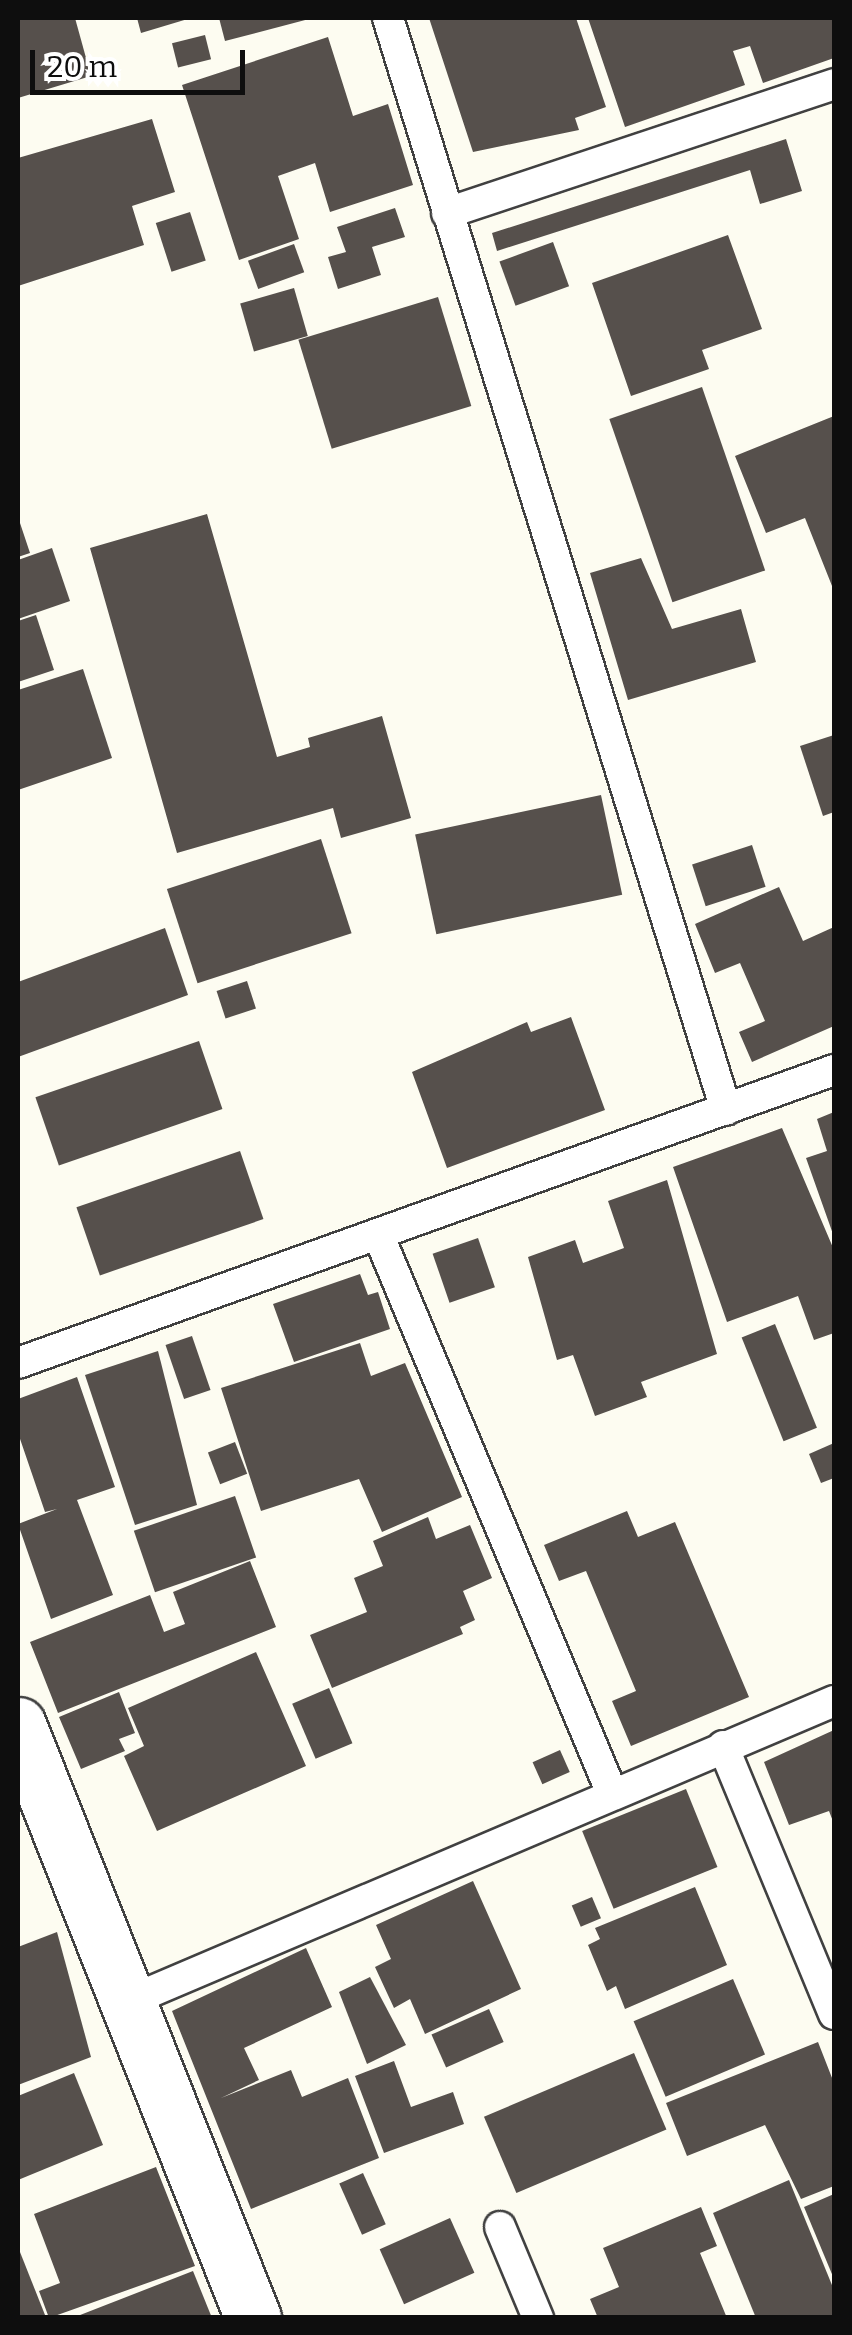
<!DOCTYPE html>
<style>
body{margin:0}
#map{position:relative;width:852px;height:2335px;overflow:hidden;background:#fdfcf1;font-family:Bitter,serif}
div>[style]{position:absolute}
.building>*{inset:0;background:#56504c;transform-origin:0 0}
.roads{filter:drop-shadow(2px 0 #414141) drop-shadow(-2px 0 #414141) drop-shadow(0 2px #414141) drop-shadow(0 -2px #414141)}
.lane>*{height:30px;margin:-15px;padding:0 15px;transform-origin:15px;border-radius:15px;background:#fff}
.street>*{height:55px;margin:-27.5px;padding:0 27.5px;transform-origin:27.5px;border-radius:27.5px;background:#fff}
span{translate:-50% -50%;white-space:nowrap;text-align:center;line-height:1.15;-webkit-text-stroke:10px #fff;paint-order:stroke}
.frame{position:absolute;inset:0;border:20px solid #0e0e0e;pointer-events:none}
.scale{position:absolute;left:30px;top:50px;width:215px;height:45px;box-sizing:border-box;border:5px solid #0e0e0e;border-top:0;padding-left:12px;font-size:30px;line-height:35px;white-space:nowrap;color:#0e0e0e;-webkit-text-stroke:8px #fff;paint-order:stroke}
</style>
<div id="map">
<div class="building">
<i style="clip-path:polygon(18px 18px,75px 18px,91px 76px,18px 98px)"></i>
<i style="clip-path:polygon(137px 18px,191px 18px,141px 33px)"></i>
<i style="clip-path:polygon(219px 18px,309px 18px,309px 19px,225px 41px)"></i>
<i style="clip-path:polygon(429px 18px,576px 18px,606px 107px,575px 118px,579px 130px,473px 152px)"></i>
<i style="clip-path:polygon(588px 18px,834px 18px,834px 58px,763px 83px,750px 46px,733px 51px,745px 85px,625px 127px)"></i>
<i style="left:205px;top:35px;width:25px;height:34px;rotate:76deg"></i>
<i style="clip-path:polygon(328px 37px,353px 116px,388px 104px,413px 185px,330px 212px,315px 163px,278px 176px,299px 239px,239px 260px,182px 85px)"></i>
<i style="clip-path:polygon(152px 119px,175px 192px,132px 206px,144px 245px,18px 286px,18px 158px)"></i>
<i style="clip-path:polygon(786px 139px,802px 191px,760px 204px,750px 170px,497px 251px,492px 233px)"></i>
<i style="clip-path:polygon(395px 208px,405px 237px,372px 247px,381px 275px,338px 289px,328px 257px,346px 252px,337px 227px)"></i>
<i style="left:190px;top:212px;width:51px;height:36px;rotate:72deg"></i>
<i style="clip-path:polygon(728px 235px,762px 329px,702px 350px,709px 369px,631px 396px,592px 283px)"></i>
<i style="left:553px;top:242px;width:47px;height:57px;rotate:70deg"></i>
<i style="left:294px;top:244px;width:30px;height:49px;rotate:70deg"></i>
<i style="left:294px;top:288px;width:50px;height:56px;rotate:74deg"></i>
<i style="left:438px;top:297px;width:114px;height:146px;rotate:73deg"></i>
<i style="left:702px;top:387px;width:194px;height:98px;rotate:71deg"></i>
<i style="clip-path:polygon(834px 416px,834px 591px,805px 518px,766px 533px,735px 456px)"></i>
<i style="clip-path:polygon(207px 514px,277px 757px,310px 747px,308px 738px,382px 716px,411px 818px,341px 838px,333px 808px,177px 853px,90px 548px)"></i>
<i style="clip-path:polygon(18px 517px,30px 553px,18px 557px)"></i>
<i style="clip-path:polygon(52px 548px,70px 601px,18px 619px,18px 560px)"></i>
<i style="clip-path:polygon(641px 558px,672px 629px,741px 609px,756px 662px,628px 700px,590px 573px)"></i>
<i style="clip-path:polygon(36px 615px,54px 670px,18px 682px,18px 621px)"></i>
<i style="clip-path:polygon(83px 669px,112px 758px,18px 790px,18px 690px)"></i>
<i style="clip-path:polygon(834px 735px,834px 812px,823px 816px,800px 746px)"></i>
<i style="left:601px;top:795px;width:102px;height:190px;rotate:78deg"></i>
<i style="left:321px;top:839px;width:99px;height:162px;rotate:72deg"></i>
<i style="left:752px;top:845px;width:44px;height:63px;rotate:72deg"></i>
<i style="clip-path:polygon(779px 887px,803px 941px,834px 927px,834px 1026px,752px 1062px,739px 1032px,765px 1021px,740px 963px,715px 973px,695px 924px)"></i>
<i style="clip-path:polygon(165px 928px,188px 995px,18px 1057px,18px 982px)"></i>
<i style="left:247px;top:981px;width:29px;height:32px;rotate:72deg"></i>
<i style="clip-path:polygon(571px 1017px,605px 1110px,447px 1168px,412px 1072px,527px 1022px,531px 1032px)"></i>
<i style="left:199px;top:1041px;width:72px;height:173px;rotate:71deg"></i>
<i style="clip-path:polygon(834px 1112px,834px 1237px,806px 1158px,827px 1151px,817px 1119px)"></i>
<i style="clip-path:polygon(782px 1128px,834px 1250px,834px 1333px,814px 1340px,798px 1296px,727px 1322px,673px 1167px)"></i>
<i style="left:240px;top:1151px;width:72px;height:173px;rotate:71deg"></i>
<i style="clip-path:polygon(667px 1180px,717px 1354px,641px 1382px,647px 1397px,595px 1416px,573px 1355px,557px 1360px,528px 1257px,575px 1240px,583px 1263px,624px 1248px,608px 1201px)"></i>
<i style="left:478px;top:1238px;width:52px;height:48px;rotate:71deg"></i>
<i style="clip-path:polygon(360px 1274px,368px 1295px,378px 1292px,390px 1329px,294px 1362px,273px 1304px)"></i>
<i style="left:775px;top:1324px;width:112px;height:36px;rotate:68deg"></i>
<i style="left:192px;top:1336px;width:57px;height:28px;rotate:71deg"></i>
<i style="clip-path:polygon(360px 1343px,371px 1376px,405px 1363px,462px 1497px,382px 1532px,359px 1479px,261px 1511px,221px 1388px)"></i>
<i style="clip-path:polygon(158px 1351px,197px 1505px,135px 1525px,85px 1375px)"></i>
<i style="clip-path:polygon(77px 1377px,115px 1487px,77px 1500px,113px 1595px,51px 1619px,18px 1524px,57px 1509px,45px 1512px,18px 1433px,18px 1399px)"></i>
<i style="left:235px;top:1442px;width:34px;height:29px;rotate:69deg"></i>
<i style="clip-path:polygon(834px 1443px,834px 1478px,821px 1483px,809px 1454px)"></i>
<i style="left:235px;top:1496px;width:65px;height:107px;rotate:71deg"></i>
<i style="clip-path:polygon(627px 1511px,638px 1537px,675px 1522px,749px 1697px,631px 1746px,612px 1701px,636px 1691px,586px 1571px,559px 1581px,544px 1545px)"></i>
<i style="clip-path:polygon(428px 1517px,436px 1539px,470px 1525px,492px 1578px,463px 1591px,475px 1620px,460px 1627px,463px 1634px,332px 1688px,310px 1635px,367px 1612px,354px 1578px,383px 1566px,373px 1541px)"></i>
<i style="clip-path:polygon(250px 1561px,276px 1627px,58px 1713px,30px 1642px,150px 1595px,164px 1632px,185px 1624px,173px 1592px)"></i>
<i style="clip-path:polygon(256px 1652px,306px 1766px,157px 1831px,124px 1756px,144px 1746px,128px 1708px)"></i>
<i style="left:329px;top:1688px;width:60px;height:40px;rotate:67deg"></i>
<i style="clip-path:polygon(119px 1692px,135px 1733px,119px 1739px,125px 1751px,81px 1769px,59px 1717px)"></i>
<i style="clip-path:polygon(834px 1730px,834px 1824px,829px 1811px,789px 1825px,764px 1762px)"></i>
<i style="left:560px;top:1750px;width:24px;height:30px;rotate:66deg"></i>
<i style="left:686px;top:1789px;width:84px;height:112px;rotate:68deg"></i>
<i style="clip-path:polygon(473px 1881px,521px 1989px,425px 2034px,410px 1999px,394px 2008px,375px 1967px,391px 1959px,376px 1925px)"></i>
<i style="clip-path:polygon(695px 1887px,727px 1965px,625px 2009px,616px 1986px,607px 1991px,588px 1945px,600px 1939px,595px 1928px)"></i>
<i style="left:592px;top:1897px;width:23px;height:22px;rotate:67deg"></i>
<i style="clip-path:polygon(57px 1932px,91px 2057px,18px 2085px,18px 1947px)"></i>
<i style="clip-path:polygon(306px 1948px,332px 2007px,244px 2048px,259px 2080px,221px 2098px,291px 2070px,302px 2097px,348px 2078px,379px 2158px,251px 2209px,172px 2011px)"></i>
<i style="clip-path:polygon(370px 1977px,406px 2045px,367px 2064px,339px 1992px)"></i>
<i style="left:733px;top:1979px;width:82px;height:108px;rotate:67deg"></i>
<i style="left:489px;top:2009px;width:36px;height:63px;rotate:66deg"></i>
<i style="clip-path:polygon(818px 2042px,834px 2083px,834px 2186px,801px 2199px,765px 2125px,687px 2156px,666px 2103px)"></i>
<i style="left:634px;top:2053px;width:83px;height:163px;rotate:67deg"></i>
<i style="clip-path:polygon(394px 2061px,411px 2107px,453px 2092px,464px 2124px,384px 2153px,355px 2076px)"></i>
<i style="clip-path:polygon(74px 2073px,103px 2145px,18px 2180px,18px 2096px)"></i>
<i style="clip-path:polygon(156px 2167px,195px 2266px,49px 2318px,39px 2291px,60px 2283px,34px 2214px)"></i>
<i style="left:363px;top:2173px;width:56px;height:26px;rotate:66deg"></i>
<i style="clip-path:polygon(789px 2180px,834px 2290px,834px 2318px,756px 2318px,713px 2213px)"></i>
<i style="clip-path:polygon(834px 2194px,834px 2279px,804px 2207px)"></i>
<i style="clip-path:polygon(701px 2207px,717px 2246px,700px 2253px,727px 2318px,598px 2318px,590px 2299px,619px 2287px,603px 2248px)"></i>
<i style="left:450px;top:2218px;width:60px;height:77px;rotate:66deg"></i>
<i style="clip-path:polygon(18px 2247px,45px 2315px,40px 2318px,18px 2318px)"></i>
<i style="clip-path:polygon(193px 2271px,212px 2318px,75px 2318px,75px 2317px)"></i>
</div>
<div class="roads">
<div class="lane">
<i style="left:388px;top:18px;width:1143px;rotate:72.8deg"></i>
<i style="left:447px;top:213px;width:408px;rotate:-18.4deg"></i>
<i style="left:378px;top:1234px;width:604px;rotate:67.3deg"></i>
<i style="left:18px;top:1363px;width:867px;rotate:-19.75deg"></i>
<i style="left:723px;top:1746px;width:290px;rotate:67.5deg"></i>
<i style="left:129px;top:2001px;width:766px;rotate:-23.05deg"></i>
<i style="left:500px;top:2227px;width:99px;rotate:67.3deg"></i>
</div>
<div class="street">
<i style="left:18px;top:1725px;width:638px;rotate:68.38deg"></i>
</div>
</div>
<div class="frame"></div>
<div class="scale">20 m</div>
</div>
